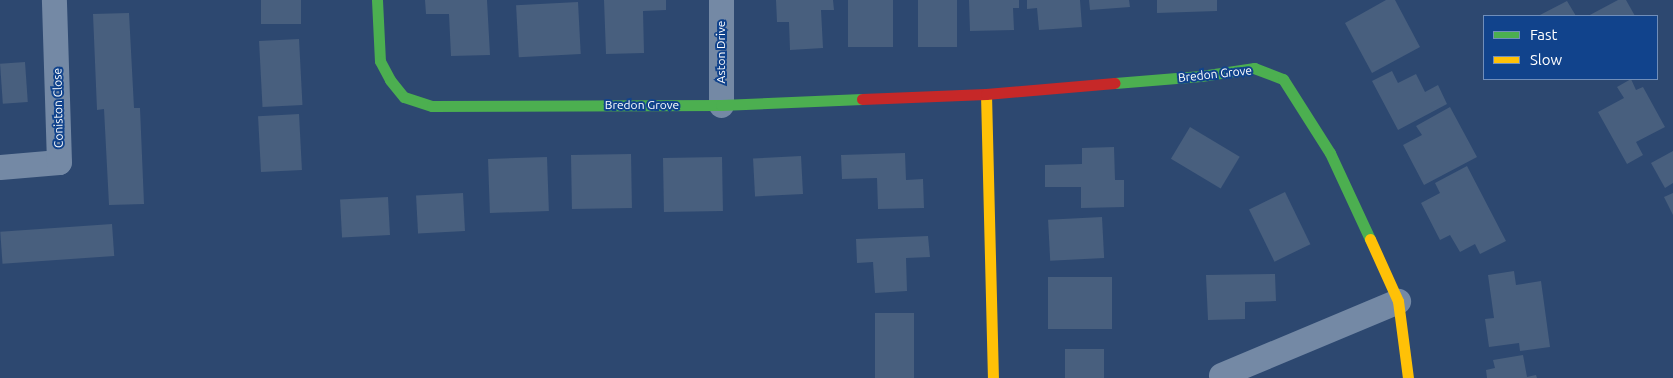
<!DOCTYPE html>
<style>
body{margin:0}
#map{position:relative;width:1673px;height:378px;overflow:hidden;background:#2d4870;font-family:Ubuntu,sans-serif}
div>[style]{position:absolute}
.building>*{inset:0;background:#485f7e;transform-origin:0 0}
.street>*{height:25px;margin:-12.5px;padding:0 12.5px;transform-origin:12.5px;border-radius:12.5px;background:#7489a5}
.fast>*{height:11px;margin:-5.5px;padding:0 5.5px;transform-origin:5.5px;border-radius:5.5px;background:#4caf50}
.slow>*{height:11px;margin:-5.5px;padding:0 5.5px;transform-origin:5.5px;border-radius:5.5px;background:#ffc107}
.jam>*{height:11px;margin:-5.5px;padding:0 5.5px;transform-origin:5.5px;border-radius:5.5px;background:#c62828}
span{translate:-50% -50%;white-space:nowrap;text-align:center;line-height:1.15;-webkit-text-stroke:4px #11438c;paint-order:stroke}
.street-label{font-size:12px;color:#fff}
.legend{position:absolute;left:1483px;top:15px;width:175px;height:65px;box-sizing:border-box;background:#11438c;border:1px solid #708eba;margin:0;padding:6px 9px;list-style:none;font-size:15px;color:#fff}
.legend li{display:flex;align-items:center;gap:10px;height:25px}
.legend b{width:25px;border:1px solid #708eba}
</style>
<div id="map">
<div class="building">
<i style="left:261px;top:0;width:40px;height:24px"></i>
<i style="clip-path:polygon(425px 0,487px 0,490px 55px,451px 56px,449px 14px,426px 14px)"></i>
<i style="clip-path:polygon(604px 0,666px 0,666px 10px,643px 11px,644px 53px,606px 54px)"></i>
<i style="clip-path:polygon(776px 0,833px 0,834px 10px,821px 10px,823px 48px,790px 50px,789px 22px,777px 22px)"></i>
<i style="left:848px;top:0;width:45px;height:47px"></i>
<i style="left:918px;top:0;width:39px;height:47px"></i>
<i style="clip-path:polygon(969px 0,1019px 0,1019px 8px,1013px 8px,1014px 30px,970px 31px)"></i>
<i style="clip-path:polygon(1027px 0,1080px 0,1082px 27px,1039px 30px,1037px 8px,1027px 9px)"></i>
<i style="clip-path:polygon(1089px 0,1129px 0,1130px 7px,1090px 10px)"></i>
<i style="clip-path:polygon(1157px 0,1217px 0,1217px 11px,1157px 13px)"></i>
<i style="clip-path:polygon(1386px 0,1395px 0,1420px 47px,1372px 73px,1345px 23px)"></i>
<i style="clip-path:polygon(1618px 0,1626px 0,1635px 16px,1588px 16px)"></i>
<i style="clip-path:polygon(1567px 1px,1576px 16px,1538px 16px)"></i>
<i style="left:578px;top:2px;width:52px;height:62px;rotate:87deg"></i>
<i style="clip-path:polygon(129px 13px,134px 108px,140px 108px,144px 204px,109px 205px,104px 109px,97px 110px,93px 14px)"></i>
<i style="left:299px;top:39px;width:66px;height:40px;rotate:87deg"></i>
<i style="left:25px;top:62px;width:40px;height:25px;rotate:86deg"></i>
<i style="clip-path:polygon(1392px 71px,1398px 83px,1416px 74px,1425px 92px,1438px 85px,1447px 104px,1398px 130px,1372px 81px)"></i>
<i style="clip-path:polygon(1631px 79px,1636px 90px,1643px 87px,1665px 127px,1636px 142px,1643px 155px,1627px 164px,1598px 112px,1624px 98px,1617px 87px)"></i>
<i style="clip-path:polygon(1450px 107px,1477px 157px,1424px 185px,1403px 145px,1422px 135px,1416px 126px)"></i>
<i style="left:299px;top:114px;width:56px;height:41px;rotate:87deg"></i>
<i style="left:1190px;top:127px;width:58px;height:37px;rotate:31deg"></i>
<i style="clip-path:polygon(1114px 147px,1115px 180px,1124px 180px,1124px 207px,1081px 208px,1081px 187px,1045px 187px,1045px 165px,1082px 164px,1082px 148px)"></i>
<i style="clip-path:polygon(1673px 151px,1673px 183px,1665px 188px,1651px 163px)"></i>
<i style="clip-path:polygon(905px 153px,906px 180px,923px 179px,924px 208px,878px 209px,877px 178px,842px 179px,841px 155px)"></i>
<i style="left:631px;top:154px;width:54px;height:60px;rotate:89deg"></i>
<i style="left:801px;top:156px;width:38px;height:48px;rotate:87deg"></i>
<i style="left:547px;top:157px;width:54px;height:59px;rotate:88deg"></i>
<i style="left:722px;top:157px;width:54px;height:59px;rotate:89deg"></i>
<i style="clip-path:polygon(1467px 166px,1506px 241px,1480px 254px,1475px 244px,1460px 252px,1450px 235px,1440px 240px,1421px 203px,1440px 193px,1435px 183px)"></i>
<i style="left:1285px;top:192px;width:58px;height:40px;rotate:64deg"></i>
<i style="left:463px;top:193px;width:38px;height:47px;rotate:87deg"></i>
<i style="clip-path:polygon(1673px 193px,1673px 215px,1664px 197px)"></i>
<i style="left:388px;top:197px;width:38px;height:48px;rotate:87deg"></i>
<i style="left:1102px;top:217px;width:41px;height:54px;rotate:87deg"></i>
<i style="left:112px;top:224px;width:32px;height:112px;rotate:86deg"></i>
<i style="clip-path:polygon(928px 236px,930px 257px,906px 258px,907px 291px,875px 293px,873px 262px,857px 263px,856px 239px)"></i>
<i style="clip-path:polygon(1514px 271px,1516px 285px,1541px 281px,1550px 347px,1520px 351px,1519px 343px,1489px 347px,1485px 319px,1494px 318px,1488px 275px)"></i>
<i style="clip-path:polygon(1275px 274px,1276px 301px,1245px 302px,1245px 319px,1208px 320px,1206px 275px)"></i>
<i style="left:1112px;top:277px;width:52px;height:64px;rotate:90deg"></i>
<i style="left:875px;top:313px;width:39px;height:65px"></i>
<i style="left:1065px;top:349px;width:39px;height:29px"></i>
<i style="clip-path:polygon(1523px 355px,1527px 377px,1536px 375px,1537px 378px,1487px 378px,1486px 370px,1495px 368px,1493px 360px)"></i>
</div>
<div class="street">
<i style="left:721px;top:105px;width:105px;rotate:-90deg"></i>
<i style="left:0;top:167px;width:59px;rotate:-4.8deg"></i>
<i style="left:59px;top:162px;width:162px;rotate:-91.8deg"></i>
<i style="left:1221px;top:375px;width:192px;rotate:-22.7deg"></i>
</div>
<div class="fast">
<i style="left:377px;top:0;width:61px;rotate:87.2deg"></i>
<i style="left:380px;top:61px;width:21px;rotate:62deg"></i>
<i style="left:390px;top:80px;width:22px;rotate:51deg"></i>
<i style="left:404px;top:97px;width:29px;rotate:18deg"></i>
<i style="left:432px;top:106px;width:289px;rotate:-0.2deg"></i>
<i style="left:721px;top:105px;width:141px;rotate:-2.4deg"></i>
<i style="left:1115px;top:83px;width:86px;rotate:-4.7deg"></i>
<i style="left:1201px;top:76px;width:54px;rotate:-8.6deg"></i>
<i style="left:1254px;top:68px;width:31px;rotate:21deg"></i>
<i style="left:1283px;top:79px;width:88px;rotate:57.6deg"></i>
<i style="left:1330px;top:153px;width:95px;rotate:65.1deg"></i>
</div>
<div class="slow">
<i style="left:986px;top:94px;width:284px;rotate:88.6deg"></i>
<i style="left:1370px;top:239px;width:68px;rotate:65.7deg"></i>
<i style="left:1398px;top:301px;width:78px;rotate:82.6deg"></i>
</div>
<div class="jam">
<i style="left:862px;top:99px;width:124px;rotate:-2.3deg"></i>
<i style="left:986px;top:94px;width:129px;rotate:-4.9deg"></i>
</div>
<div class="street-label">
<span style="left:721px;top:52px;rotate:-90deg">Aston Drive</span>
<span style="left:1215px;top:74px;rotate:-6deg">Bredon Grove</span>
<span style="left:642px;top:105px">Bredon Grove</span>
<span style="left:58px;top:108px;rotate:-91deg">Coniston Close</span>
</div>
<ul class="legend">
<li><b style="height:6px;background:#4caf50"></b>Fast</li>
<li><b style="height:6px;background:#ffc107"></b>Slow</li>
</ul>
</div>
